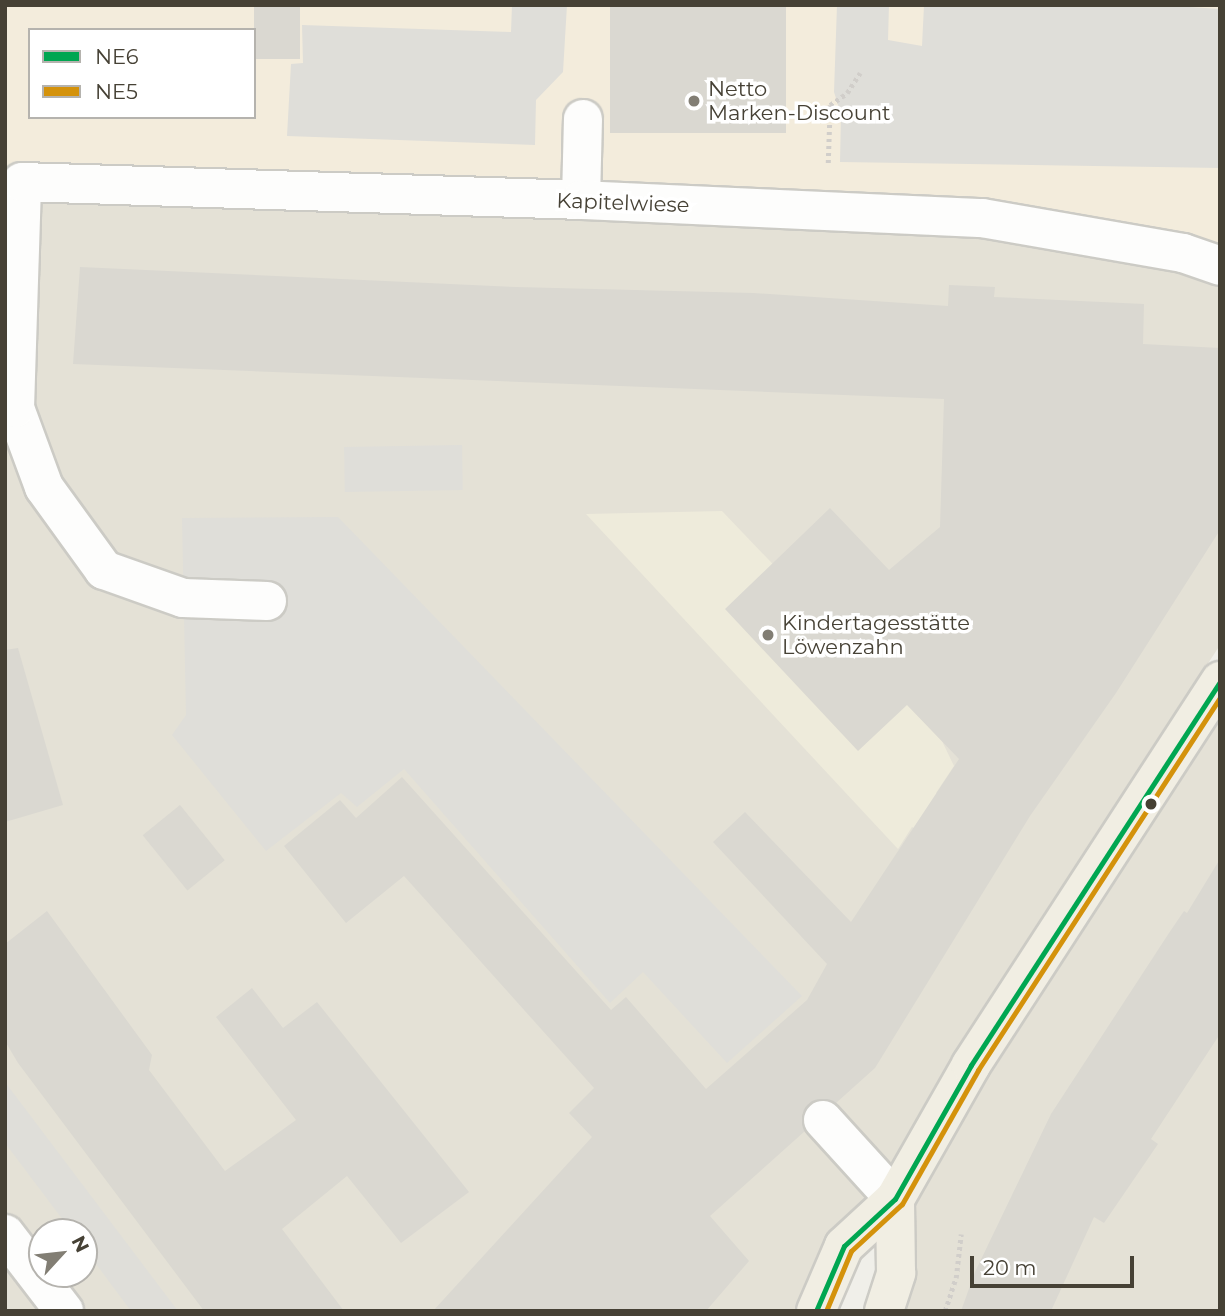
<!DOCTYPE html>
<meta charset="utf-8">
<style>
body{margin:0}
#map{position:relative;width:1225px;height:1316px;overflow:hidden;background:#f0efe9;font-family:Montserrat,sans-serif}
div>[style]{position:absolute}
.residential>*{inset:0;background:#e4e1d6}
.commercial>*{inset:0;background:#f3ecdc}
.education>*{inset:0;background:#eeebdb}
.parking>*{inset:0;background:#dfded9;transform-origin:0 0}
.building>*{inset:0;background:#dad8d1;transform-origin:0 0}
.path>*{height:4.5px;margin-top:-2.25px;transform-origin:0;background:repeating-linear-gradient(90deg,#d1ceca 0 3.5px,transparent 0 7px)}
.roads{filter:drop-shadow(2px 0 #cccbc5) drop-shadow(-2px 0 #cccbc5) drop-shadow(0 2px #cccbc5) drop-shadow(0 -2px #cccbc5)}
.minor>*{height:38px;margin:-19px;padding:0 19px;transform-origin:19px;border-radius:19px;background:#fdfdfc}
.major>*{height:38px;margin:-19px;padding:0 19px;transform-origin:19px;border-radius:19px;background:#f1eee3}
.bus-1>*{height:5px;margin:-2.5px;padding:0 2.5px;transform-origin:2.5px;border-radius:2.5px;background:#00a651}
.bus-2>*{height:5px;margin:-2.5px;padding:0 2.5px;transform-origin:2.5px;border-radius:2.5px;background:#d4920b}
.dots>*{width:19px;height:19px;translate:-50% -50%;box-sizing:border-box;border:4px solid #fff;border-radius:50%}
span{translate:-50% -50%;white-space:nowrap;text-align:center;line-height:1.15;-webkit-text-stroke:7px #fff;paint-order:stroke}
.poi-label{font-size:21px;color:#464135}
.left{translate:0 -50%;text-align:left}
.street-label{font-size:21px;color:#464135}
.frame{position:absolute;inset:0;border:7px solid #464135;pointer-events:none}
.legend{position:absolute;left:28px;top:28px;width:228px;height:91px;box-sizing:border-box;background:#fff;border:2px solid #b5b3ae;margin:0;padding:9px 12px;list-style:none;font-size:21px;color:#464135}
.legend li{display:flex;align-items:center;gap:14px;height:35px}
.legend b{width:35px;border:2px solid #b5b3ae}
.north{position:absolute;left:28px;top:1218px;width:70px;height:70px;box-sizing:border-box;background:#fff;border:2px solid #b5b3ae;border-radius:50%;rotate:63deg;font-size:19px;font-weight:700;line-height:28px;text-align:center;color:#464135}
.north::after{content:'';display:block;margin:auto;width:24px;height:32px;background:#827e74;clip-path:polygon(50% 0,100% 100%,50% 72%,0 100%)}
.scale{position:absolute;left:970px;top:1256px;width:164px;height:32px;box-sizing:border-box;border:4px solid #464135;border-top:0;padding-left:9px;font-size:21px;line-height:24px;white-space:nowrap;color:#464135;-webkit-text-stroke:5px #fff;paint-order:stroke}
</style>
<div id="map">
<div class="residential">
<i style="clip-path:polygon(evenodd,5px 171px,37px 194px,984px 230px,1220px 277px,1220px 645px,983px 1009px,889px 1171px,832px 1241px,803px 1311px,5px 1311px,5px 171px,42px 1232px,84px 1232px,84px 1274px,42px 1274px,42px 1232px)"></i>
<i style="clip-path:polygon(1220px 719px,1220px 1311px,904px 1311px,908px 1231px,915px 1201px,953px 1132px)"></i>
</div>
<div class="commercial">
<i style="clip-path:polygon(evenodd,5px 5px,1220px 5px,1220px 251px,10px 170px,5px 167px,5px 5px,30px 30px,254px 30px,254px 117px,30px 117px,30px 30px)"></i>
</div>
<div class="education">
<i style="clip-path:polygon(722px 511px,942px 741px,954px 766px,936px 793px,942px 798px,919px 831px,912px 827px,898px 849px,586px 514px)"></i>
</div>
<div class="parking">
<i style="clip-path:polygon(512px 5px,567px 5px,563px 72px,536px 100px,535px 145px,287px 136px,291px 64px,303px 63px,302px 25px,511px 32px)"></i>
<i style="clip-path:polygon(837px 5px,889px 5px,888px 40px,922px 46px,924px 5px,1159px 5px,1220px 9px,1220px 168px,840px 162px,841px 114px,834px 92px)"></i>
<i style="left:462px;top:445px;width:45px;height:118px;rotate:89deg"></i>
<i style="clip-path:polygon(338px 517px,802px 996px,727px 1063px,643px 972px,610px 1003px,404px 769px,357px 807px,341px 793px,266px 851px,172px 735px,186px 715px,182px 518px)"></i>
<i style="clip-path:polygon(5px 1082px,178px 1311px,131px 1311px,84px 1248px,84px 1232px,72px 1232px,5px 1143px)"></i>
</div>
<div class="building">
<i style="left:254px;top:5px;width:46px;height:54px"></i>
<i style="left:610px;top:5px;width:176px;height:128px"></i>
<i style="clip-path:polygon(80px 267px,516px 287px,753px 293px,948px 306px,949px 285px,995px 287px,994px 297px,1144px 304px,1143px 344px,1220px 348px,1220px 530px,1116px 693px,1030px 816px,875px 1068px,836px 1103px,819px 1099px,809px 1103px,802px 1114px,805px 1131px,710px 1216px,749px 1261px,706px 1311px,433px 1311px,592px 1137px,569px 1113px,594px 1088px,404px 876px,346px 923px,284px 846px,340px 800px,356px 818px,402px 777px,611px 1010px,626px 997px,706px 1089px,807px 1000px,827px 964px,713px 842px,745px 812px,851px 922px,959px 759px,907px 705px,858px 751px,725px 609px,830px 508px,889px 570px,940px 527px,944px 399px,73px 364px)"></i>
<i style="clip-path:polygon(18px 648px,63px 805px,5px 822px,5px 650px)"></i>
<i style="left:180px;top:805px;width:71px;height:48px;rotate:51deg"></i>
<i style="clip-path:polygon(1220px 859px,1220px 1034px,1151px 1139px,1158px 1144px,1104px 1223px,1094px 1217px,1051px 1311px,961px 1311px,975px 1272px,1051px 1114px,1169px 933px,1184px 911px,1187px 913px)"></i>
<i style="clip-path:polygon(47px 911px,152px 1055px,149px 1070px,225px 1171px,296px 1120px,216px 1017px,252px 988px,283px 1028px,317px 1002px,469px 1192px,401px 1243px,347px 1176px,282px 1229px,344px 1311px,204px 1311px,18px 1063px,5px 1041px,5px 944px)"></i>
</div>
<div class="path">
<i style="left:828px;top:163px;width:58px;rotate:-88deg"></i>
<i style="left:830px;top:105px;width:21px;rotate:-35deg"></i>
<i style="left:847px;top:93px;width:24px;rotate:-57deg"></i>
<i style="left:945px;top:1311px;width:35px;rotate:-72deg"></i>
<i style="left:956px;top:1278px;width:44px;rotate:-83.5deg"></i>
</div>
<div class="roads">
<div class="minor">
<i style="left:581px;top:200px;width:81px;rotate:-88.6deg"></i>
<i style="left:267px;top:601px;width:84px;rotate:-178deg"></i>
<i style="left:183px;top:598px;width:84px;rotate:-160.5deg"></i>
<i style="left:104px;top:570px;width:102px;rotate:-125.9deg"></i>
<i style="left:44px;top:487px;width:84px;rotate:-110.2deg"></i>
<i style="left:15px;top:408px;width:226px;rotate:-88.2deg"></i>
<i style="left:22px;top:182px;width:559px;rotate:1.84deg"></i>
<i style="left:581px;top:200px;width:401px;rotate:2.6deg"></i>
<i style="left:982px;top:218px;width:204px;rotate:9.9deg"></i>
<i style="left:1183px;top:253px;width:39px;rotate:19deg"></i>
<i style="left:823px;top:1120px;width:107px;rotate:47.7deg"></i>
<i style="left:5px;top:1234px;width:97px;rotate:52.5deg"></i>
</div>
<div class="major">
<i style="left:816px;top:1311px;width:71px;rotate:-66.7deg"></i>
<i style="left:844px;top:1246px;width:69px;rotate:-42.7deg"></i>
<i style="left:895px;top:1199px;width:154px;rotate:-60.4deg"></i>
<i style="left:971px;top:1065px;width:458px;rotate:-57deg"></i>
<i style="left:884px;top:1311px;width:40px;rotate:-72deg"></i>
<i style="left:896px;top:1273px;width:74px;rotate:-90.8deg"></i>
</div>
</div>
<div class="bus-1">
<i style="left:816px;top:1311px;width:71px;rotate:-66.7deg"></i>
<i style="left:844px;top:1246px;width:69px;rotate:-42.7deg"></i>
<i style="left:895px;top:1199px;width:154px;rotate:-60.4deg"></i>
<i style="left:971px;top:1065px;width:458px;rotate:-57deg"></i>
</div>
<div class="bus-2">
<i style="left:826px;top:1311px;width:65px;rotate:-67.4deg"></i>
<i style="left:851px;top:1251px;width:69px;rotate:-42.7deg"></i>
<i style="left:902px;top:1204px;width:154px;rotate:-60.4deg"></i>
<i style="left:978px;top:1070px;width:445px;rotate:-57deg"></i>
</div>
<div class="dots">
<i style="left:694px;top:101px;background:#827e74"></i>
<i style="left:768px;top:635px;background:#827e74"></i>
<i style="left:1151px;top:804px;background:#464135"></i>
</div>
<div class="poi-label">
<span class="left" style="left:708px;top:101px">Netto<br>Marken-Discount</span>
<span class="left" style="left:782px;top:635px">Kindertagesstätte<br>Löwenzahn</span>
</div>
<div class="street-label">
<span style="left:623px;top:203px;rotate:2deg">Kapitelwiese</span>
</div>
<div class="frame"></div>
<ul class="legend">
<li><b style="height:9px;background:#00a651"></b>NE6</li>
<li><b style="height:9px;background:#d4920b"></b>NE5</li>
</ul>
<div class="north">N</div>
<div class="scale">20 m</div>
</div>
